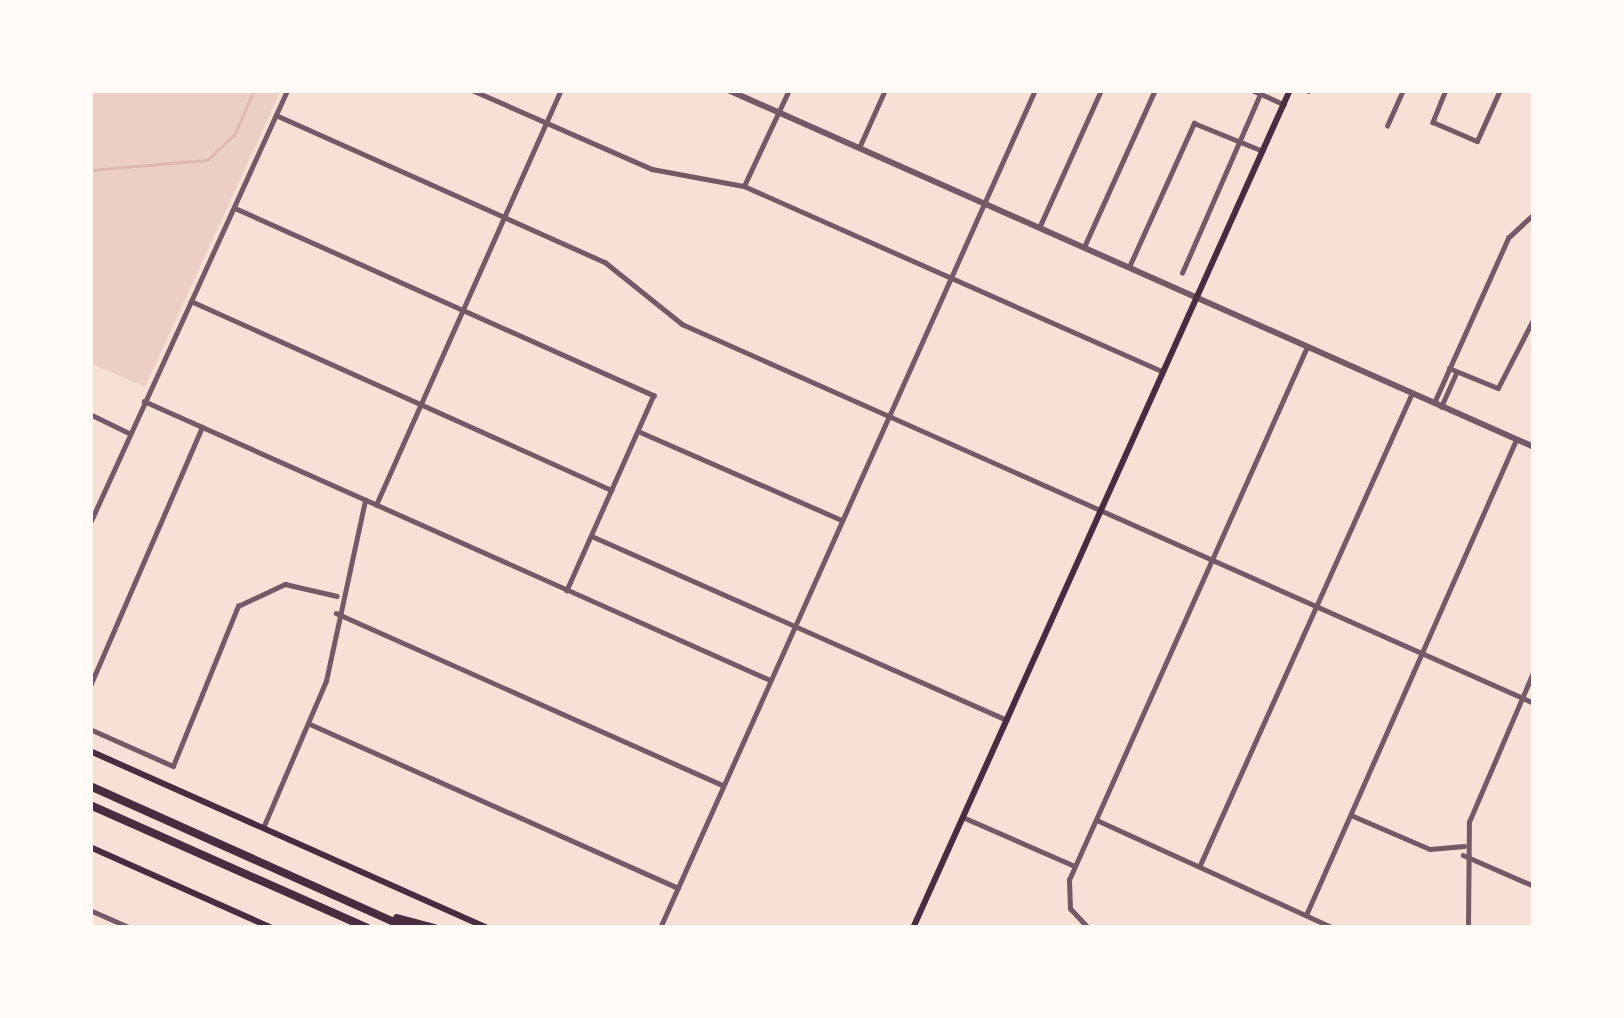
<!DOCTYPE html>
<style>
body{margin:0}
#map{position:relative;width:1624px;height:1018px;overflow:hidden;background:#f7e1d7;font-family:"Sofia Sans Condensed",sans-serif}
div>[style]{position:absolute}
.green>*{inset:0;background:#ebcfc5}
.stream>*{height:3px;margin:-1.5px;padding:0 1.5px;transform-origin:1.5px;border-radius:1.5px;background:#dcb8b0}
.minor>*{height:4.5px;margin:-2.25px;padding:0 2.25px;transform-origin:2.25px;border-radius:2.25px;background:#755966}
.tertiary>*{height:6px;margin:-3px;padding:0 3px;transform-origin:3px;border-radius:3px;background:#755966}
.secondary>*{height:6px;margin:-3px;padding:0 3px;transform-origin:3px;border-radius:3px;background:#4a2c40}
.motorway>*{height:8px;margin:-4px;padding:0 4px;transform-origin:4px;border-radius:4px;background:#4a2c40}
span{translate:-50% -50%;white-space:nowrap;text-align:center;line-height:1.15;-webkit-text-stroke:12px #fffaf5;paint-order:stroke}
.frame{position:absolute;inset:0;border:93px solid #fffaf5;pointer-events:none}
</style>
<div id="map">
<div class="green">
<i style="clip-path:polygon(90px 90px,281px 90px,145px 387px,90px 363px)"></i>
</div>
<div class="stream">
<i style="left:90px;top:170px;width:117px;rotate:-4.9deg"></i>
<i style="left:207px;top:160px;width:37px;rotate:-43deg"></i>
<i style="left:234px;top:135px;width:49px;rotate:-66deg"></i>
</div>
<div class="minor">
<i style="left:472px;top:90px;width:197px;rotate:23.7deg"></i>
<i style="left:652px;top:169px;width:94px;rotate:10.5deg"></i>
<i style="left:744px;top:186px;width:457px;rotate:23.9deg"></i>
<i style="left:1252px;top:90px;width:35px;rotate:24deg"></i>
<i style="left:1446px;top:90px;width:35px;rotate:112deg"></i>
<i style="left:1433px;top:122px;width:48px;rotate:23.4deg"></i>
<i style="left:1477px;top:141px;width:56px;rotate:-65.7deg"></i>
<i style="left:1308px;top:91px;width:1px;rotate:-45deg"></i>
<i style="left:276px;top:115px;width:360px;rotate:24.1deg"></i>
<i style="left:605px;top:262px;width:99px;rotate:38.8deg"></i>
<i style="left:682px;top:324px;width:932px;rotate:23.98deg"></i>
<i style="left:1387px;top:126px;width:39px;rotate:-66deg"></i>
<i style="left:859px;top:148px;width:64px;rotate:-65.9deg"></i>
<i style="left:744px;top:186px;width:106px;rotate:-64.9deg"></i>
<i style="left:235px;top:208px;width:459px;rotate:24.1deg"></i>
<i style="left:654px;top:395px;width:214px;rotate:114deg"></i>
<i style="left:1039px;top:228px;width:151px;rotate:-65.8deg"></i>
<i style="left:1084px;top:247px;width:172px;rotate:-65.7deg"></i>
<i style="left:1129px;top:267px;width:158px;rotate:-65.7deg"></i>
<i style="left:1194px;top:123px;width:74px;rotate:22.1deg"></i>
<i style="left:1182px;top:273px;width:200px;rotate:-66.4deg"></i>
<i style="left:191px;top:301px;width:461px;rotate:24.2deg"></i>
<i style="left:1449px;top:368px;width:53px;rotate:22.2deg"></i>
<i style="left:1498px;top:388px;width:79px;rotate:-62.8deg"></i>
<i style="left:144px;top:401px;width:685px;rotate:24.02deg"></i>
<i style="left:1434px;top:403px;width:181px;rotate:-65.8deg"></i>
<i style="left:1508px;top:238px;width:35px;rotate:-43deg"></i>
<i style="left:1441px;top:407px;width:36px;rotate:-66deg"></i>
<i style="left:90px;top:414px;width:43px;rotate:26deg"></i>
<i style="left:638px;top:431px;width:223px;rotate:23.6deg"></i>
<i style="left:376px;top:505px;width:454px;rotate:-66deg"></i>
<i style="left:90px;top:523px;width:476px;rotate:-65.5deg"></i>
<i style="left:594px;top:537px;width:451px;rotate:23.9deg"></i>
<i style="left:336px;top:613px;width:424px;rotate:24deg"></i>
<i style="left:90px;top:686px;width:282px;rotate:-66.6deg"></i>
<i style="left:310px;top:724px;width:403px;rotate:24deg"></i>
<i style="left:90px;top:729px;width:91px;rotate:24deg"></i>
<i style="left:173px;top:766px;width:173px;rotate:-67.9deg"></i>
<i style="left:238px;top:606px;width:52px;rotate:-25.1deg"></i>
<i style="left:285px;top:584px;width:53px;rotate:13deg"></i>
<i style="left:1351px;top:815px;width:86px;rotate:23.3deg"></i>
<i style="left:1430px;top:849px;width:34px;rotate:-5deg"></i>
<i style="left:965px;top:818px;width:120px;rotate:23.6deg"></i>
<i style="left:1099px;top:821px;width:258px;rotate:24.5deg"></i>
<i style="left:263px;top:828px;width:160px;rotate:-66.8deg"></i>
<i style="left:326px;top:681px;width:185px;rotate:-77.8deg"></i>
<i style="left:1463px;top:855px;width:77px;rotate:23.6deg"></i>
<i style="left:1200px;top:865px;width:517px;rotate:-65.81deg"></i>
<i style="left:90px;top:910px;width:45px;rotate:23.7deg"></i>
<i style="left:1307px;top:913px;width:517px;rotate:-66.16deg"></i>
<i style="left:660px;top:928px;width:918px;rotate:-65.89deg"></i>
<i style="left:1088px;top:928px;width:26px;rotate:-133deg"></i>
<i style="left:1070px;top:909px;width:29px;rotate:-92deg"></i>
<i style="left:1069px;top:880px;width:584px;rotate:-65.94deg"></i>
<i style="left:1468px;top:928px;width:106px;rotate:-89.5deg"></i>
<i style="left:1469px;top:822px;width:165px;rotate:-66.8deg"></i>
</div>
<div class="tertiary">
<i style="left:728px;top:90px;width:882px;rotate:23.89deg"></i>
</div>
<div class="secondary">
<i style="left:90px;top:751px;width:435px;rotate:24deg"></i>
<i style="left:90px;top:847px;width:199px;rotate:24deg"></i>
<i style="left:913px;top:928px;width:919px;rotate:-65.78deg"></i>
</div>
<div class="motorway">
<i style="left:90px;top:786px;width:348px;rotate:24.1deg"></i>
<i style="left:90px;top:805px;width:303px;rotate:23.9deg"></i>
<i style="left:397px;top:918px;width:39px;rotate:15deg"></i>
</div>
<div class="frame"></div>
</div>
